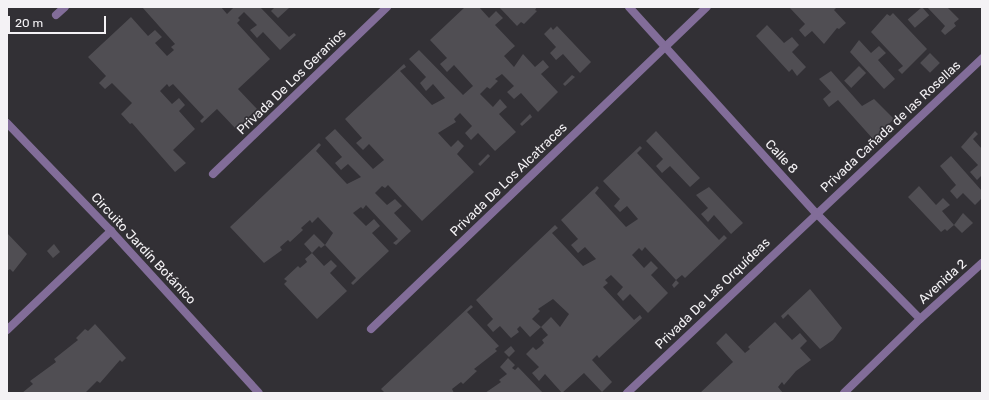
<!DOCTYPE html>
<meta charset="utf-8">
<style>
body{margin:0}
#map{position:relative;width:989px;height:400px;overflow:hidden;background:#323035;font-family:Rubik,sans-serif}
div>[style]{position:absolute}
.building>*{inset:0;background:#504e53;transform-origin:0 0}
.minor>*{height:8px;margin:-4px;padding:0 4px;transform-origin:4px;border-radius:4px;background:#826d99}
.tertiary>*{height:8px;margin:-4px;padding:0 4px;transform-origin:4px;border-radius:4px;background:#826d99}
span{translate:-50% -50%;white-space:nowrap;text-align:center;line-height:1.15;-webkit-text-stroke:3.5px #323035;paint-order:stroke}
.street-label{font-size:13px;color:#f4f2f5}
.frame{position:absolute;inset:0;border:8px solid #f4f2f5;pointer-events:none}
.scale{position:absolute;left:8px;top:16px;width:98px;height:18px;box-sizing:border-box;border:2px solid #f4f2f5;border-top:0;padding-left:5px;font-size:12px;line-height:14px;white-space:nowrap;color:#f4f2f5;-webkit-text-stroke:3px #323035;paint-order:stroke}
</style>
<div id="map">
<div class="building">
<i style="clip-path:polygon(142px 7px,221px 7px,227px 14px,234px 7px,260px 7px,289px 37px,294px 33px,296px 35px,280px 50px,263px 32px,257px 38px,250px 30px,257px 25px,244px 12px,238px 18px,240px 20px,237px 23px,270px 59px,238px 89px,257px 109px,236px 129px,217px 109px,202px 123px,200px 121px,204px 117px,173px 84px,169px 87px,167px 84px,160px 91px,172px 104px,179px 98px,185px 105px,179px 111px,195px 129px,173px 150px,186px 163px,175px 172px,132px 123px,130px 124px,121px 114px,132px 103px,112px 83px,105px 89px,99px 83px,106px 76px,88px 57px,131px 17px,148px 36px,155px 30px,162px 37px,155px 43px,167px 56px,174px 50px,171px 47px,175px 44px)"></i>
<i style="clip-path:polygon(275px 7px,290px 7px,278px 18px,271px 11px)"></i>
<i style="clip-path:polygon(465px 7px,479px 7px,489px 18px,496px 11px,503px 18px,495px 25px,515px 46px,504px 56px,514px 67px,523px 54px,535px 67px,543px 60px,549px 67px,541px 74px,558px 92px,538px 112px,521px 93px,514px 99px,507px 92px,514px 86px,502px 74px,495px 79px,498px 81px,490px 89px,487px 87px,480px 94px,493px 107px,500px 99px,507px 107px,499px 114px,516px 132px,495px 151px,478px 133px,471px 140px,465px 133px,472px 126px,460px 113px,454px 119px,456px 122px,438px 133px,451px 147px,458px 140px,464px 146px,457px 154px,474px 172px,422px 221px,388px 185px,385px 188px,382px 186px,375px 193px,387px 205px,395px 199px,402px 206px,394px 213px,411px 231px,396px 245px,393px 243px,398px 239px,366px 205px,363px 209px,361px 207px,353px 213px,366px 226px,374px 219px,380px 226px,372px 233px,389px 251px,353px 285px,351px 283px,356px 278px,325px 245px,333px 233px,318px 217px,312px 223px,310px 220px,301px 228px,303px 230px,290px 242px,288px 240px,280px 247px,282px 250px,264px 263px,230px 227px,319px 143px,321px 145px,316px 151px,347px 184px,361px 177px,348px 164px,341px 170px,335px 163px,342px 157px,325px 138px,335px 129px,373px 169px,384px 160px,369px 144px,363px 150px,356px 143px,362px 138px,345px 119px,404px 64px,406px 67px,400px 71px,432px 105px,445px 98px,433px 84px,426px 91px,420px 83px,426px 77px,409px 59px,419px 50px,463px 95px,473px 86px,454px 65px,447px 72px,440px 64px,447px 58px,430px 40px)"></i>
<i style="clip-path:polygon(499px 7px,537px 7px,535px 10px,537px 11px,524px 24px,521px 22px,517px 26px)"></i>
<i style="clip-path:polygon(789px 7px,837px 7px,834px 10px,846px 23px,839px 29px,837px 28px,824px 44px,812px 31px,805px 37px,799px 30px,805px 24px)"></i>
<i style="left:922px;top:7px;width:11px;height:19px;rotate:49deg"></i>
<i style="clip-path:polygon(927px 7px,947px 7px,959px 19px,954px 23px,956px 26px,945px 35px,941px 31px,945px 26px)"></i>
<i style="clip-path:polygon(893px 13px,927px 49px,902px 74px,898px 70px,903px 66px,871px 32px,887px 14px,890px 16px)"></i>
<i style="clip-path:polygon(767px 25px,784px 43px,792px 37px,799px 45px,792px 52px,806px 67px,797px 76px,792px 69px,789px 72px,756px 36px)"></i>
<i style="clip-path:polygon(557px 26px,591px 62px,580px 73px,563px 54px,556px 60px,550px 53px,556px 47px,544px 34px,551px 27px,553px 30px)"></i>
<i style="clip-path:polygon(859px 40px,871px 53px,879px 46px,886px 53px,878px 60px,895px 79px,884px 89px,850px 52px)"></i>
<i style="left:930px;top:53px;width:14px;height:14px;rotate:45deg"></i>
<i style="left:859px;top:66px;width:10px;height:21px;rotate:45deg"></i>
<i style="clip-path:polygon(831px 71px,862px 106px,874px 99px,894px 119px,873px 139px,838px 100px,829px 107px,823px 99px,831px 92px,819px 79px)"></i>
<i style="clip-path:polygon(572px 75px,575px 77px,565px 86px,563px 84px)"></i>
<i style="clip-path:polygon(530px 114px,532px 117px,522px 126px,520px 124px)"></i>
<i style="clip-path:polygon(656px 131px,700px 178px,690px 187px,670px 166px,662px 173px,656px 166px,663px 159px,646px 141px)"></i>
<i style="clip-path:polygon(975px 131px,978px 134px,973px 139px,982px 149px,982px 175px,977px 180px,970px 172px,978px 165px,961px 147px)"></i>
<i style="clip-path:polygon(evenodd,640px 146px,642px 148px,637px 153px,719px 240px,724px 235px,727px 238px,685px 278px,682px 275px,676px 280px,679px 283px,674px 288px,672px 285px,676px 280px,645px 247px,642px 251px,639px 248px,632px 255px,644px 268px,651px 261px,658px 268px,651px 275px,668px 293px,648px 313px,630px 294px,623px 301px,617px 294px,623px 287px,611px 275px,605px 280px,608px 283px,603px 287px,634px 320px,640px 315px,642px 318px,599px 358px,597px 355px,592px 360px,612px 382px,602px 392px,584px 373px,562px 393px,545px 374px,539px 381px,532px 373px,539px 367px,526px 354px,533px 347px,536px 350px,540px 347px,544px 343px,542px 340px,548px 335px,541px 327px,530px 337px,520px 326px,517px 329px,519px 332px,511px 338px,500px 326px,493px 332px,487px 325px,493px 319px,476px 300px,555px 225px,558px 228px,552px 233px,583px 266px,596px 259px,585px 247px,578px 253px,571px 245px,578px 239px,561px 220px,597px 186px,599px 188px,595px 193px,626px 227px,638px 219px,627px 206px,620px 212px,614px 206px,620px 199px,603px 181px,640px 146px,553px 299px,569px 314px,560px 327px,551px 317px,541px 327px,532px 319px,540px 311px,538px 309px,553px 299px)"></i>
<i style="left:488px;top:154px;width:3px;height:14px;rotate:45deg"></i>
<i style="clip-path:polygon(951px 156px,982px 191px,982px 198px,975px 205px,963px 193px,957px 199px,950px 191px,956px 185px,940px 166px)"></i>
<i style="clip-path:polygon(919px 186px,936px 205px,943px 198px,950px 205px,942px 211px,954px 225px,947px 231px,945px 229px,941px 232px,908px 197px)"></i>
<i style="clip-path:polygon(709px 187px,743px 223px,731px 234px,714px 215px,708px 222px,701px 214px,708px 208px,696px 195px)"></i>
<i style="clip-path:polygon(963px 213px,973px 223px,962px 233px,954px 225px)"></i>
<i style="clip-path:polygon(7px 233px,27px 254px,13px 272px,10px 269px,7px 271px)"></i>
<i style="clip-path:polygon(314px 234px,325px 245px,321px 248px,319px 246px,312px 253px,304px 244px)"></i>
<i style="clip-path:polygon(54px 244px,60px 252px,53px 258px,47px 251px)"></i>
<i style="clip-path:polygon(312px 253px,324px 266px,331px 260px,337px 266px,330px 273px,347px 291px,317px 319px,284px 284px,287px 281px,284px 279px,298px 266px,300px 268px,307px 262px,305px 259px)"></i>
<i style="clip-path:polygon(810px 289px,842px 328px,833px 340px,820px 349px,788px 314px,783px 319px,781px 316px)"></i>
<i style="clip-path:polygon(471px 305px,473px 307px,467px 312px,499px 346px,495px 349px,497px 351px,474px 369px,477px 371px,463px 384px,461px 382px,452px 389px,454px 393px,385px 393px,381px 389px)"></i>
<i style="clip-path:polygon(775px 322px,792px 340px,800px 333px,807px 341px,800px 348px,811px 360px,796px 371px,784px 385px,782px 382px,778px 387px,783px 393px,700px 393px,733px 362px,716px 343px,726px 333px,745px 353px,750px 349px,748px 347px)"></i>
<i style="clip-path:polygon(95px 324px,126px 358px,122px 362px,120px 360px,100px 383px,97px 381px,85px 393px,22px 393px,33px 384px,30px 381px,56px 362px,54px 359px,78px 340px,76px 338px,85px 329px,88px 331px)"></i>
<i style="clip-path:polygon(511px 346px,515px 351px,509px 357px,504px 352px)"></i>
<i style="clip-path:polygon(508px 358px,515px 365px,512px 368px,515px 370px,518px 367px,543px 393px,485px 393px,501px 382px,499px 380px,507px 374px,500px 367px)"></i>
</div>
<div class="minor">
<i style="left:629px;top:7px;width:278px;rotate:47.8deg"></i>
<i style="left:816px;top:213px;width:148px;rotate:45.5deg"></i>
<i style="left:920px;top:319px;width:106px;rotate:135.8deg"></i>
<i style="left:56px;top:15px;width:12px;rotate:-42deg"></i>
<i style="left:213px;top:174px;width:241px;rotate:-43.8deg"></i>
<i style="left:371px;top:329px;width:465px;rotate:-43.8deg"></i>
<i style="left:7px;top:330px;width:144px;rotate:-43.6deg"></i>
<i style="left:627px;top:393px;width:488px;rotate:-43.3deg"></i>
</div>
<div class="tertiary">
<i style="left:7px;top:123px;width:150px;rotate:46.1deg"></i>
<i style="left:111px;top:231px;width:219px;rotate:47.6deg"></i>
<i style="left:920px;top:319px;width:84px;rotate:-42.1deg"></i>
</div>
<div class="street-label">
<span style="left:292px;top:82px;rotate:-44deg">Privada De Los Geranios</span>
<span style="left:891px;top:127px;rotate:-43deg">Privada Cañada de las Rosellas</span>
<span style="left:781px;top:157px;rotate:47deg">Calle 8</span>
<span style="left:509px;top:180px;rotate:-44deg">Privada De Los Alcatraces</span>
<span style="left:143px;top:249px;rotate:47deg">Circuito Jardín Botánico</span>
<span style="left:943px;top:282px;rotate:-42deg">Avenida 2</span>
<span style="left:713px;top:294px;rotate:-44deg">Privada De Las Orquídeas</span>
</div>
<div class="frame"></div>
<div class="scale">20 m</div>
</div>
